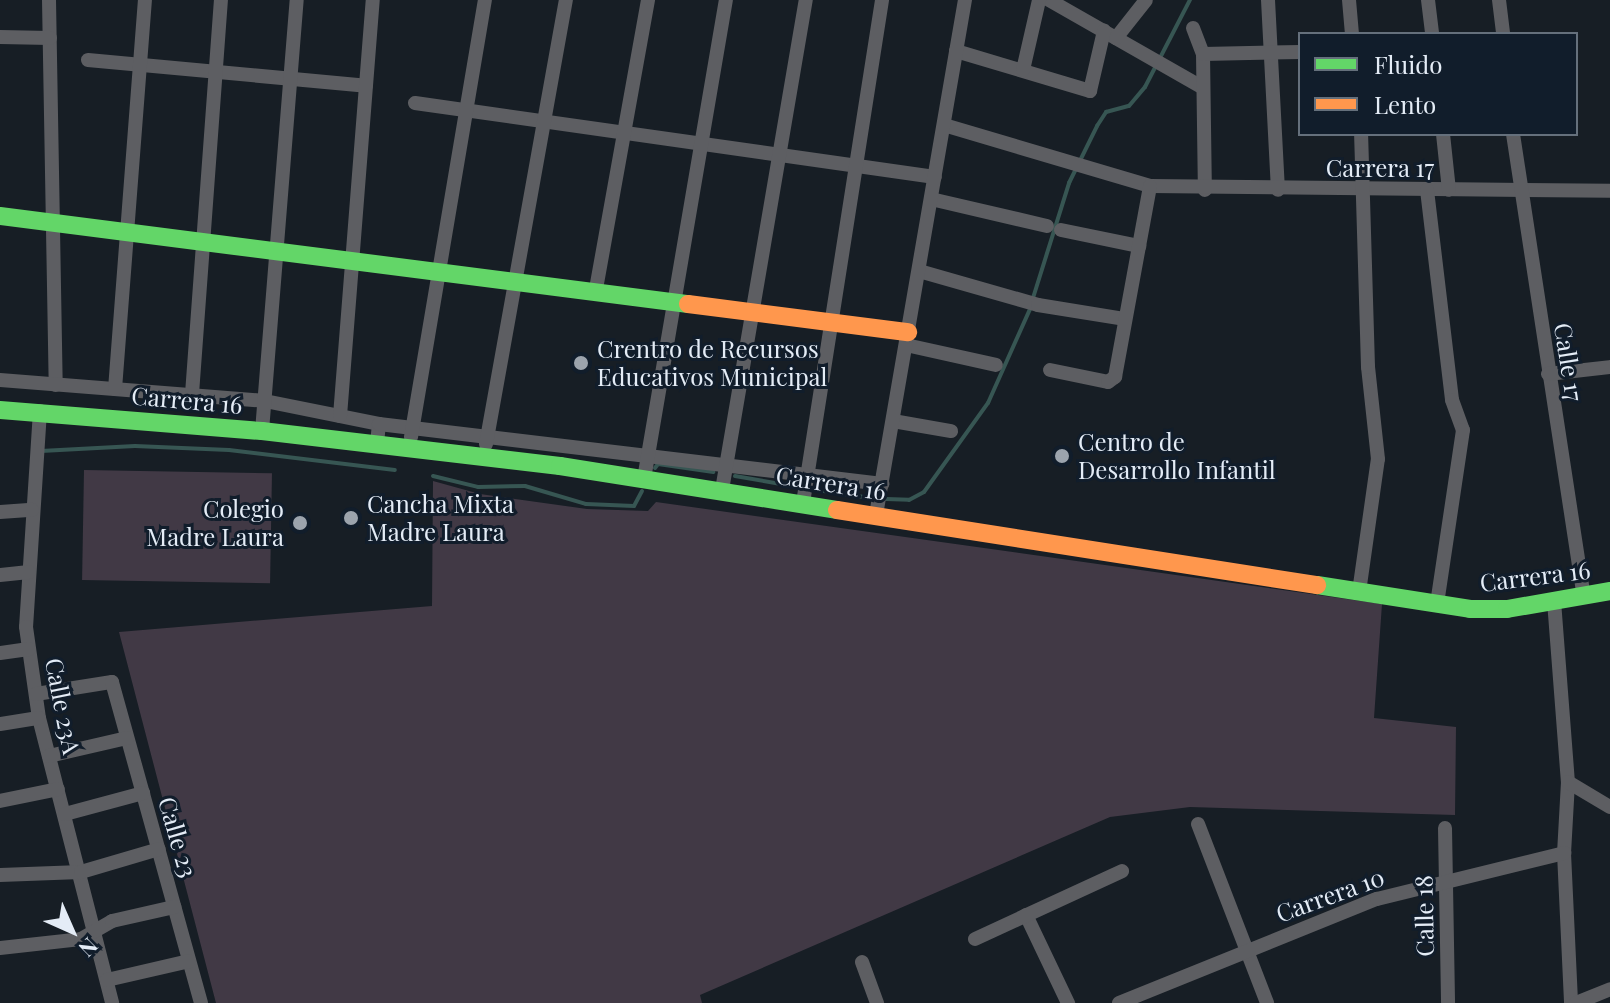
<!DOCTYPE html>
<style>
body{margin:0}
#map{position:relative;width:1610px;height:1003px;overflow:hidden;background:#171e25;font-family:"Playfair Display",serif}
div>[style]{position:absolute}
.green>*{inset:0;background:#413945;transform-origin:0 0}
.stream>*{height:4px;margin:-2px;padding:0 2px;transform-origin:2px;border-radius:2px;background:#375653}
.street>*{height:14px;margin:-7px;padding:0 7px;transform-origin:7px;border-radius:7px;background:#5d5e62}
.fast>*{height:18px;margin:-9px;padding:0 9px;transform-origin:9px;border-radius:9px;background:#63d668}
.slow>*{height:18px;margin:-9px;padding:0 9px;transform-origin:9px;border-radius:9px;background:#ff974d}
.dots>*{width:22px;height:22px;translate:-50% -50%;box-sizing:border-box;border:4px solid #111d2b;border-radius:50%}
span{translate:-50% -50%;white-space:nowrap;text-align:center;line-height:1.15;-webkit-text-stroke:6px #111d2b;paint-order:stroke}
.street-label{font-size:24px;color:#e4ecf6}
.poi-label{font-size:24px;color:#e4ecf6}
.left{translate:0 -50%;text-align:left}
.right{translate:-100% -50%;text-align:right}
.legend{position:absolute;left:1298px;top:32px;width:280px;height:104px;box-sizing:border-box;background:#111d2b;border:2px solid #65707c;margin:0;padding:10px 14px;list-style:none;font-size:24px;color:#e4ecf6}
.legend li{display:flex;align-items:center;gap:16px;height:40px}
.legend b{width:40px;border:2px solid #65707c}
.north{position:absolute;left:32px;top:891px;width:80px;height:80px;-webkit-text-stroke:6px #111d2b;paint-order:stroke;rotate:135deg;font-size:22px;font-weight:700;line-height:32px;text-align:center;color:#e4ecf6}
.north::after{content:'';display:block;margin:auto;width:28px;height:36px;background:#e4ecf6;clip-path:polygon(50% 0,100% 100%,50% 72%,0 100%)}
</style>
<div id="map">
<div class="green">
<i style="left:84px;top:470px;width:188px;height:110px;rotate:1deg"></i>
<i style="clip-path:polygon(433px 481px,480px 494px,587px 509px,648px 511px,656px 502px,1382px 604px,1374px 718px,1456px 727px,1455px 815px,1190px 807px,1110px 817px,700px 995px,702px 1003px,216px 1003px,119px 632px,432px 606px)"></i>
</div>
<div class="stream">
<i style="left:1033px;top:298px;width:121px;rotate:-72.6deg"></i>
<i style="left:1069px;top:183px;width:64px;rotate:-63.8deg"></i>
<i style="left:1097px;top:126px;width:17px;rotate:-57deg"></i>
<i style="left:1106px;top:112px;width:24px;rotate:-15deg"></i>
<i style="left:1129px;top:106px;width:25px;rotate:-50deg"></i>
<i style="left:1145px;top:87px;width:98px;rotate:-62.7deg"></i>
<i style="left:41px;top:451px;width:94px;rotate:-3deg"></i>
<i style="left:135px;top:446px;width:94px;rotate:2.4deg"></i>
<i style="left:229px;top:450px;width:167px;rotate:6.9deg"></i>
<i style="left:655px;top:468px;width:5px;rotate:-53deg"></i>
<i style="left:658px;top:464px;width:56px;rotate:8.3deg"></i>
<i style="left:433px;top:476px;width:46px;rotate:13.7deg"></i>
<i style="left:478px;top:487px;width:47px;rotate:-1.2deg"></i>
<i style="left:525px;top:486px;width:64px;rotate:16.4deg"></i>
<i style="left:586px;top:504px;width:48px;rotate:2.4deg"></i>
<i style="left:634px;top:506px;width:17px;rotate:-62deg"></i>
<i style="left:735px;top:476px;width:64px;rotate:9.9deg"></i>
<i style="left:810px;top:489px;width:62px;rotate:8.4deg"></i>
<i style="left:886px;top:499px;width:23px;rotate:2deg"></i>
<i style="left:909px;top:500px;width:17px;rotate:-28deg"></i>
<i style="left:924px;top:492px;width:110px;rotate:-54.3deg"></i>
<i style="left:988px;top:403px;width:105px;rotate:-65.9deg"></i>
</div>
<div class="street">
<i style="left:49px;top:0;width:385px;rotate:89deg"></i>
<i style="left:1049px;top:0;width:177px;rotate:29.7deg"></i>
<i style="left:1268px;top:0;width:190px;rotate:87deg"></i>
<i style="left:1349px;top:0;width:34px;rotate:85deg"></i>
<i style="left:1428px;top:0;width:34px;rotate:83deg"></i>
<i style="left:1499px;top:0;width:34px;rotate:83deg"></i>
<i style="left:1193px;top:28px;width:28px;rotate:69deg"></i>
<i style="left:1203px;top:54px;width:136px;rotate:89.2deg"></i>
<i style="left:0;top:37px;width:50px;rotate:1.1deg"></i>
<i style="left:1116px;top:38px;width:48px;rotate:-51.7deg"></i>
<i style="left:956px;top:51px;width:140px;rotate:16.6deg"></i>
<i style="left:1090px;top:91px;width:62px;rotate:-76.9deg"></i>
<i style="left:1203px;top:54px;width:97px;rotate:-1.2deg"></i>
<i style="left:88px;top:60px;width:279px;rotate:5.3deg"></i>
<i style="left:1023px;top:70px;width:72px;rotate:-77.1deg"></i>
<i style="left:415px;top:103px;width:525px;rotate:8.1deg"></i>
<i style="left:944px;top:125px;width:215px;rotate:16.5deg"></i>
<i style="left:1150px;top:186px;width:460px;rotate:0.6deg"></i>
<i style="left:1443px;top:134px;width:56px;rotate:83.9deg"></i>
<i style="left:1513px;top:134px;width:467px;rotate:81.3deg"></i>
<i style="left:1427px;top:190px;width:211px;rotate:83.2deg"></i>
<i style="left:1452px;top:400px;width:32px;rotate:70deg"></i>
<i style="left:1463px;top:430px;width:175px;rotate:98.5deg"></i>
<i style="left:931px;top:199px;width:119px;rotate:13.1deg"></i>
<i style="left:1061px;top:230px;width:80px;rotate:11.6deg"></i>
<i style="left:919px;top:271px;width:124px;rotate:15.9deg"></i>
<i style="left:1038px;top:305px;width:87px;rotate:9.2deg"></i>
<i style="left:596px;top:289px;width:294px;rotate:-79.8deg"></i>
<i style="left:906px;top:345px;width:92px;rotate:12.5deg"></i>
<i style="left:1050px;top:370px;width:59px;rotate:11.7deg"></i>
<i style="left:1108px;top:382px;width:9px;rotate:-36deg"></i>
<i style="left:1115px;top:377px;width:194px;rotate:-79.6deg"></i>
<i style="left:1548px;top:374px;width:62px;rotate:-6.4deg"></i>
<i style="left:0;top:380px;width:266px;rotate:4.5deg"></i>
<i style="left:265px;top:401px;width:116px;rotate:11.4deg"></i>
<i style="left:379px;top:424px;width:20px;rotate:96deg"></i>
<i style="left:115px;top:389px;width:390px;rotate:-85.6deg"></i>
<i style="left:192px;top:394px;width:395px;rotate:-85.8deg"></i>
<i style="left:40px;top:411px;width:216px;rotate:93.7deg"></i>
<i style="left:26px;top:627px;width:92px;rotate:81.9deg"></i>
<i style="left:39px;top:718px;width:294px;rotate:75.6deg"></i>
<i style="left:340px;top:416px;width:417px;rotate:-85.5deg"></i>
<i style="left:893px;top:421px;width:59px;rotate:9.8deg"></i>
<i style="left:379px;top:424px;width:507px;rotate:6.8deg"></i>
<i style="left:262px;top:431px;width:432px;rotate:-85.4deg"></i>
<i style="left:411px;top:437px;width:443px;rotate:-80.4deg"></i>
<i style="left:486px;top:444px;width:451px;rotate:-79.8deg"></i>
<i style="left:644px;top:479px;width:486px;rotate:-80.3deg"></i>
<i style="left:722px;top:490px;width:497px;rotate:-80.3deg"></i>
<i style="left:803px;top:503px;width:509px;rotate:-81.07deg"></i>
<i style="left:0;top:512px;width:32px;rotate:-4deg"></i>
<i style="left:876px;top:515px;width:523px;rotate:-80.2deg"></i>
<i style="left:0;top:575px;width:29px;rotate:-6deg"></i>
<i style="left:1359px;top:592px;width:134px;rotate:-81.9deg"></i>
<i style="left:1378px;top:459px;width:93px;rotate:-96.2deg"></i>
<i style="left:1368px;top:367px;width:233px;rotate:-91.7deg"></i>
<i style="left:1554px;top:601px;width:182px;rotate:85.6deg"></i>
<i style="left:1568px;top:782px;width:71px;rotate:93.2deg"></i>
<i style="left:1564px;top:853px;width:150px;rotate:87.3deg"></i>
<i style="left:0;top:653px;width:29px;rotate:-8deg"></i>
<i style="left:36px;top:694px;width:77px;rotate:-9deg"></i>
<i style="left:112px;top:682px;width:333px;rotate:74.5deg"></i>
<i style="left:0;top:724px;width:39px;rotate:-9deg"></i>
<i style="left:49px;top:756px;width:80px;rotate:-13deg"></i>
<i style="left:1568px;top:782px;width:49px;rotate:30.8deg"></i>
<i style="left:0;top:801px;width:59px;rotate:-11.7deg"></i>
<i style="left:65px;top:814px;width:81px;rotate:-15.1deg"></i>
<i style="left:1198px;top:824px;width:192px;rotate:68.9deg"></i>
<i style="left:1445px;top:828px;width:175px;rotate:89deg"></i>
<i style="left:0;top:875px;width:81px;rotate:-2.1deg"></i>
<i style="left:81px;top:872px;width:81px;rotate:-16.4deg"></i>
<i style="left:1026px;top:915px;width:98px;rotate:64.5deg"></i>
<i style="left:975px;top:939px;width:162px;rotate:-24.8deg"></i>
<i style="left:0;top:948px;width:81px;rotate:-6.3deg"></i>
<i style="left:81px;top:939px;width:36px;rotate:-30deg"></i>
<i style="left:112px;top:921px;width:64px;rotate:-12.7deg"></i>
<i style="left:862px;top:962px;width:44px;rotate:69.9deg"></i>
<i style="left:107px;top:980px;width:84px;rotate:-13deg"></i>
<i style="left:1119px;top:1003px;width:278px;rotate:-22deg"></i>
<i style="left:1377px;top:899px;width:193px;rotate:-13.8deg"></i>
<i style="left:1576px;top:1003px;width:37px;rotate:-22deg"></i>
</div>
<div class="fast">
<i style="left:0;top:216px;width:694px;rotate:7.29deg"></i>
<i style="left:0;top:410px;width:263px;rotate:4.6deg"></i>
<i style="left:262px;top:431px;width:300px;rotate:6.7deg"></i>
<i style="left:560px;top:466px;width:280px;rotate:9deg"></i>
<i style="left:1317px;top:585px;width:155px;rotate:8.9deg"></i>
<i style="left:1470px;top:609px;width:37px"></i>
<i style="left:1507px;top:609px;width:105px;rotate:-9.9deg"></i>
</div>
<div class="slow">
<i style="left:688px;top:304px;width:222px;rotate:7.3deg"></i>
<i style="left:837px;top:510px;width:486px;rotate:8.9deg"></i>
</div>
<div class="dots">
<i style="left:581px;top:363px;background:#9ca4ad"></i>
<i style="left:1062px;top:456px;background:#9ca4ad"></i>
<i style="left:351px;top:518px;background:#9ca4ad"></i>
<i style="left:300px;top:523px;background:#9ca4ad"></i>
</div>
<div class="street-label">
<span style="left:1380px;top:168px">Carrera 17</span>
<span style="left:1569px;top:362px;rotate:81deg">Calle 17</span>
<span style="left:187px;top:400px;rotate:5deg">Carrera 16</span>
<span style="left:831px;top:483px;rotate:9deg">Carrera 16</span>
<span style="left:1535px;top:576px;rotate:-7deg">Carrera 16</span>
<span style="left:63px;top:706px;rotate:79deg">Calle 23A</span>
<span style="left:178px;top:837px;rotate:74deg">Calle 23</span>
<span style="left:1330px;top:895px;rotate:-20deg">Carrera 10</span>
<span style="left:1424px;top:916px;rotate:-91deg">Calle 18</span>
</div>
<div class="poi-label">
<span class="left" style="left:597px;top:363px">Crentro de Recursos<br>Educativos Municipal</span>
<span class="left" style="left:1078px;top:456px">Centro de<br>Desarrollo Infantil</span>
<span class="left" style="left:367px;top:518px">Cancha Mixta<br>Madre Laura</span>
<span class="right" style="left:284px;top:523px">Colegio<br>Madre Laura</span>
</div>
<ul class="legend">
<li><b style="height:10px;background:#63d668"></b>Fluido</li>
<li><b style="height:10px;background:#ff974d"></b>Lento</li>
</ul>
<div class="north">N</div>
</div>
